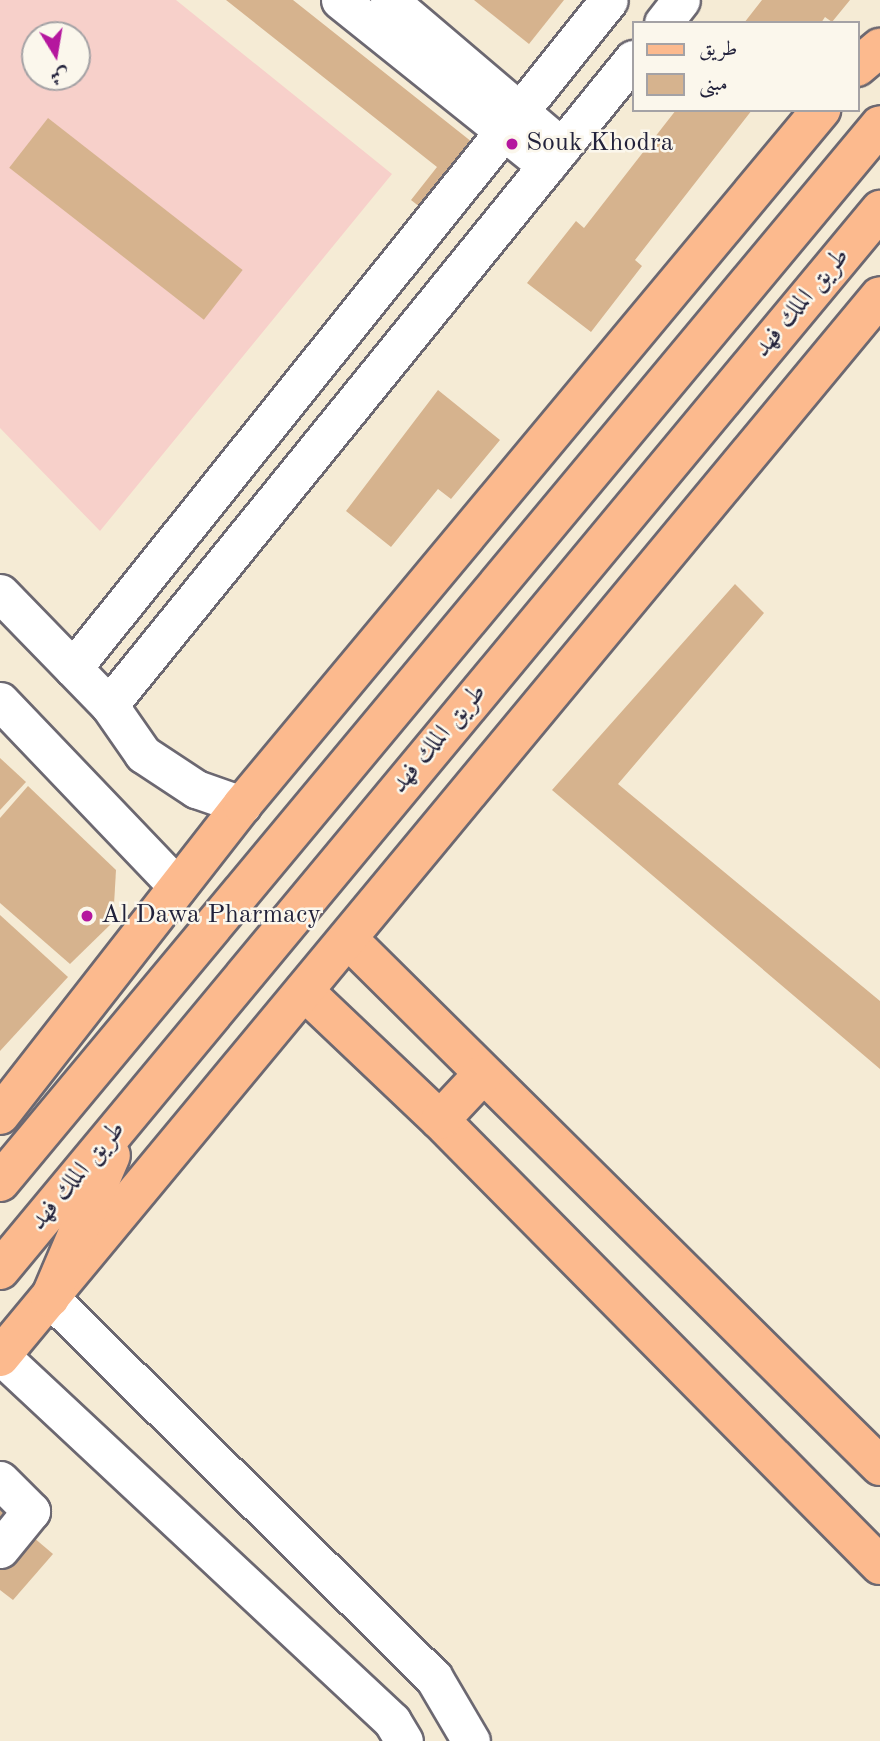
<!DOCTYPE html>
<meta charset="utf-8">
<style>
body{margin:0}
#map{position:relative;width:880px;height:1741px;overflow:hidden;background:#f5ebd5;font-family:"Old Standard TT",Amiri,serif}
div>[style]{position:absolute}
.built>*{inset:0;background:#f7d0ca}
.building>*{inset:0;background:#d6b38e;transform-origin:0 0}
.roads{filter:drop-shadow(2px 0 #6c6871) drop-shadow(-2px 0 #6c6871) drop-shadow(0 2px #6c6871) drop-shadow(0 -2px #6c6871)}
.minor>*{height:37px;margin:-18.5px;padding:0 18.5px;transform-origin:18.5px;border-radius:18.5px;background:#fff}
.major>*{height:38px;margin:-19px;padding:0 19px;transform-origin:19px;border-radius:19px;background:#fcba8e}
.highway>*{height:38px;margin:-19px;padding:0 19px;transform-origin:19px;border-radius:19px;background:#fcba8e}
.dots>*{width:19px;height:19px;translate:-50% -50%;box-sizing:border-box;border:4px solid #fbf7ec;border-radius:50%}
span{translate:-50% -50%;white-space:nowrap;text-align:center;line-height:1.15;-webkit-text-stroke:5px #fbf7ec;paint-order:stroke}
.poi-label{font-size:26px;color:#22223b}
.left{translate:0 -50%;text-align:left}
.street-label{font-size:26px;color:#22223b}
.legend{position:absolute;left:632px;top:21px;width:228px;height:91px;box-sizing:border-box;background:#fbf7ec;border:2px solid #a4a2a5;margin:0;padding:9px 12px;list-style:none;font-size:21px;color:#22223b}
.legend li{display:flex;align-items:center;gap:14px;height:35px}
.legend b{width:35px;border:2px solid #a4a2a5}
.north{position:absolute;left:21px;top:21px;width:70px;height:70px;box-sizing:border-box;background:#fbf7ec;border:2px solid #a4a2a5;border-radius:50%;rotate:169deg;font-size:19px;font-weight:700;line-height:28px;text-align:center;color:#22223b}
.north::after{content:'';display:block;margin:auto;width:24px;height:32px;background:#b5179e;clip-path:polygon(50% 0,100% 100%,50% 72%,0 100%)}
</style>
<div id="map">
<div class="built">
<i style="clip-path:polygon(evenodd,0 0,176px 0,392px 174px,100px 531px,0 428px,0 0,35px 35px,77px 35px,77px 77px,35px 77px,35px 35px)"></i>
</div>
<div class="building">
<i style="clip-path:polygon(226px 0,293px 0,477px 146px,425px 211px,411px 200px,437px 167px)"></i>
<i style="clip-path:polygon(474px 0,564px 0,529px 44px)"></i>
<i style="clip-path:polygon(762px 0,850px 0,832px 22px,825px 17px,821px 23px,744px 23px)"></i>
<i style="clip-path:polygon(676px 110px,752px 110px,635px 260px,642px 266px,591px 332px,527px 283px,576px 221px,584px 228px)"></i>
<i style="left:48px;top:118px;width:247px;height:63px;rotate:38deg"></i>
<i style="clip-path:polygon(438px 390px,500px 440px,451px 499px,438px 489px,391px 547px,346px 511px)"></i>
<i style="clip-path:polygon(735px 584px,764px 613px,618px 784px,880px 1001px,880px 1069px,552px 790px)"></i>
<i style="clip-path:polygon(0 758px,26px 782px,0 810px)"></i>
<i style="clip-path:polygon(28px 786px,116px 870px,113px 922px,70px 964px,0 903px,0 818px)"></i>
<i style="clip-path:polygon(0 915px,68px 977px,0 1051px)"></i>
<i style="clip-path:polygon(0 1509px,53px 1554px,13px 1600px,0 1590px)"></i>
</div>
<div class="roads">
<div class="minor">
<i style="left:340px;top:0;width:265px;rotate:38.7deg"></i>
<i style="left:389px;top:0;width:227px;rotate:40.4deg"></i>
<i style="left:663px;top:23px;width:29px;rotate:-52deg"></i>
<i style="left:0;top:593px;width:156px;rotate:45.8deg"></i>
<i style="left:109px;top:705px;width:60px;rotate:55.2deg"></i>
<i style="left:143px;top:754px;width:64px;rotate:33.4deg"></i>
<i style="left:196px;top:789px;width:49px;rotate:19.2deg"></i>
<i style="left:73px;top:668px;width:856px;rotate:-51.26deg"></i>
<i style="left:0;top:701px;width:257px;rotate:46.3deg"></i>
<i style="left:109px;top:705px;width:832px;rotate:-50.95deg"></i>
<i style="left:50px;top:1298px;width:540px;rotate:44.7deg"></i>
<i style="left:434px;top:1678px;width:73px;rotate:59.6deg"></i>
<i style="left:1px;top:1356px;width:535px;rotate:43.03deg"></i>
<i style="left:392px;top:1721px;width:23px;rotate:59deg"></i>
<i style="left:0;top:1480px;width:44px;rotate:45deg"></i>
<i style="left:31px;top:1511px;width:49px;rotate:129.2deg"></i>
</div>
<div class="major">
<i style="left:857px;top:67px;width:30px;rotate:-40deg"></i>
<i style="left:348px;top:939px;width:749px;rotate:44.73deg"></i>
<i style="left:304px;top:991px;width:187px;rotate:43.5deg"></i>
<i style="left:440px;top:1120px;width:626px;rotate:45.32deg"></i>
<i style="left:0;top:1115px;width:393px;rotate:-52deg"></i>
<i style="left:242px;top:805px;width:905px;rotate:-50.2deg"></i>
<i style="left:440px;top:1120px;width:63px;rotate:-46.9deg"></i>
<i style="left:0;top:1357px;width:1378px;rotate:-50.33deg"></i>
</div>
<div class="highway">
<i style="left:0;top:1182px;width:1375px;rotate:-50.22deg"></i>
<i style="left:0;top:1270px;width:1378px;rotate:-50.3deg"></i>
<i style="left:50px;top:1298px;width:155px;rotate:-66.9deg"></i>
</div>
</div>
<div class="dots">
<i style="left:512px;top:144px;background:#b5179e"></i>
<i style="left:87px;top:916px;background:#b5179e"></i>
</div>
<div class="poi-label">
<span class="left" style="left:526px;top:144px">Souk Khodra</span>
<span class="left" style="left:101px;top:916px">Al Dawa Pharmacy</span>
</div>
<div class="street-label">
<span style="left:802px;top:303px;rotate:-50deg">طريق الملك فهد</span>
<span style="left:439px;top:739px;rotate:-50deg">طريق الملك فهد</span>
<span style="left:78px;top:1176px;rotate:-50deg">طريق الملك فهد</span>
</div>
<ul class="legend">
<li><b style="height:9px;background:#fcba8e"></b>طريق</li>
<li><b style="height:19px;background:#d6b38e"></b>مبنى</li>
</ul>
<div class="north">ش</div>
</div>
